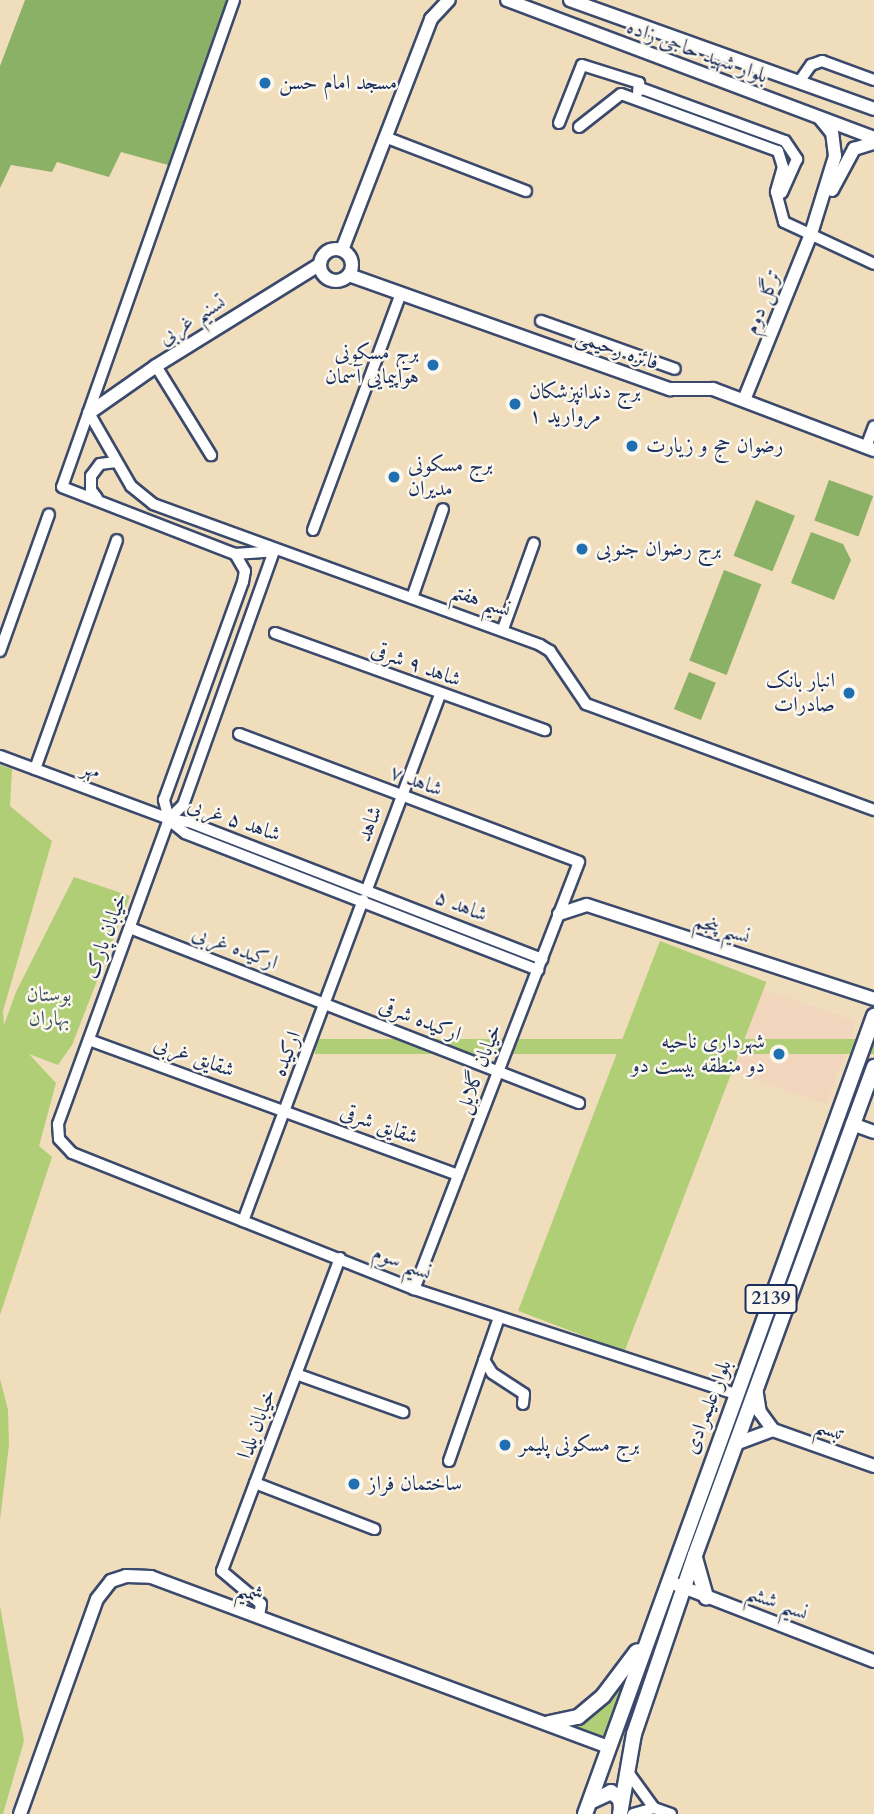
<!DOCTYPE html>
<meta charset="utf-8">
<style>
body{margin:0}
#map{position:relative;width:874px;height:1814px;overflow:hidden;background:#f0ddbc;font-family:Cardo,Amiri,serif}
div>[style]{position:absolute}
.built>*{inset:0;background:#f1d5bd;transform-origin:0 0}
.green>*{inset:0;background:#afce76;transform-origin:0 0}
.forest>*{inset:0;background:#8bb167;transform-origin:0 0}
.roads{filter:drop-shadow(2px 0 #3b496c) drop-shadow(-2px 0 #3b496c) drop-shadow(0 2px #3b496c) drop-shadow(0 -2px #3b496c)}
.street>*{height:10px;margin:-5px;padding:0 5px;transform-origin:5px;border-radius:5px;background:#fff}
.secondary>*{height:12px;margin:-6px;padding:0 6px;transform-origin:6px;border-radius:6px;background:#fff}
.secondary>.ring{margin:-6px;padding:0;box-sizing:content-box;background:none;border:12px solid #fff;border-radius:50%}
.primary>*{height:14px;margin:-7px;padding:0 7px;transform-origin:7px;border-radius:7px;background:#fff}
.dots>*{width:19px;height:19px;translate:-50% -50%;box-sizing:border-box;border:4px solid #fbf7ec;border-radius:50%}
span{translate:-50% -50%;white-space:nowrap;text-align:center;line-height:1.15;-webkit-text-stroke:5px #fbf7ec;paint-order:stroke}
.shield-label span{padding:2px 5px;background:#fbf7ec;border:2px solid;border-radius:5px;-webkit-text-stroke-width:0}
.shield-label{font-size:19px;color:#1b2f5e;font-weight:700}
.street-label{font-size:21px;color:#1b2f5e}
.poi-label{font-size:21px;color:#1b2f5e}
.left{translate:0 -50%;text-align:left}
.right{translate:-100% -50%;text-align:right}
.park-label{font-size:21px;color:#405764}
</style>
<div id="map">
<div class="built">
<i style="left:763px;top:989px;width:98px;height:88px;rotate:19deg"></i>
</div>
<div class="green">
<i style="clip-path:polygon(0 765px,12px 769px,10px 806px,52px 841px,3px 1011px,4px 1025px,16px 992px,74px 877px,130px 896px,72px 1045px,58px 1065px,29px 1054px,56px 1083px,39px 1146px,52px 1157px,0 1315px)"></i>
<i style="left:660px;top:941px;width:114px;height:396px;rotate:21deg"></i>
<i style="left:874px;top:1039px;width:15px;height:559px;rotate:90deg"></i>
<i style="clip-path:polygon(0 1379px,8px 1410px,9px 1445px,0 1520px)"></i>
<i style="clip-path:polygon(0 1606px,24px 1741px,3px 1814px,0 1814px)"></i>
<i style="clip-path:polygon(630px 1670px,605px 1738px,575px 1727px,605px 1702px)"></i>
</div>
<div class="forest">
<i style="clip-path:polygon(25px 0,228px 0,168px 165px,121px 152px,109px 177px,57px 162px,52px 172px,11px 165px,0 188px,0 66px)"></i>
<i style="left:829px;top:480px;width:47px;height:43px;rotate:20deg"></i>
<i style="left:756px;top:500px;width:42px;height:60px;rotate:22deg"></i>
<i style="clip-path:polygon(811px 532px,843px 544px,851px 560px,834px 600px,791px 583px)"></i>
<i style="left:724px;top:570px;width:40px;height:97px;rotate:21deg"></i>
<i style="left:689px;top:672px;width:29px;height:40px;rotate:22deg"></i>
</div>
<div class="roads">
<div class="street">
<i style="left:234px;top:0;width:516px;rotate:109.45deg"></i>
<i style="left:62px;top:487px;width:186px;rotate:21.2deg"></i>
<i style="left:235px;top:554px;width:39px;rotate:-4deg"></i>
<i style="left:799px;top:82px;width:21px;rotate:-55deg"></i>
<i style="left:811px;top:65px;width:12px;rotate:-20deg"></i>
<i style="left:822px;top:61px;width:55px;rotate:20.1deg"></i>
<i style="left:640px;top:88px;width:154px;rotate:20.1deg"></i>
<i style="left:785px;top:141px;width:22px;rotate:56deg"></i>
<i style="left:797px;top:159px;width:37px;rotate:114deg"></i>
<i style="left:559px;top:123px;width:62px;rotate:-68.4deg"></i>
<i style="left:582px;top:65px;width:60px;rotate:17.5deg"></i>
<i style="left:639px;top:83px;width:9px;rotate:96deg"></i>
<i style="left:579px;top:127px;width:53px;rotate:-38.2deg"></i>
<i style="left:621px;top:94px;width:167px;rotate:20deg"></i>
<i style="left:778px;top:151px;width:17px;rotate:73deg"></i>
<i style="left:783px;top:167px;width:26px;rotate:106deg"></i>
<i style="left:776px;top:192px;width:31px;rotate:75deg"></i>
<i style="left:784px;top:222px;width:99px;rotate:25deg"></i>
<i style="left:385px;top:137px;width:151px;rotate:21deg"></i>
<i style="left:541px;top:321px;width:142px;rotate:19.7deg"></i>
<i style="left:156px;top:366px;width:105px;rotate:58.3deg"></i>
<i style="left:89px;top:413px;width:84px;rotate:60.1deg"></i>
<i style="left:131px;top:486px;width:28px;rotate:39deg"></i>
<i style="left:153px;top:504px;width:412px;rotate:20deg"></i>
<i style="left:540px;top:645px;width:12px;rotate:31deg"></i>
<i style="left:550px;top:651px;width:64px;rotate:55.8deg"></i>
<i style="left:586px;top:704px;width:307px;rotate:20.2deg"></i>
<i style="left:866px;top:447px;width:22px;rotate:-69deg"></i>
<i style="left:97px;top:498px;width:10px;rotate:-127deg"></i>
<i style="left:91px;top:490px;width:14px;rotate:-90deg"></i>
<i style="left:91px;top:476px;width:15px;rotate:-53deg"></i>
<i style="left:100px;top:464px;width:16px;rotate:-7deg"></i>
<i style="left:313px;top:530px;width:253px;rotate:-69.6deg"></i>
<i style="left:274px;top:551px;width:270px;rotate:109.7deg"></i>
<i style="left:183px;top:805px;width:20px;rotate:135deg"></i>
<i style="left:169px;top:819px;width:325px;rotate:110deg"></i>
<i style="left:58px;top:1124px;width:15px;rotate:86deg"></i>
<i style="left:59px;top:1139px;width:19px;rotate:47deg"></i>
<i style="left:72px;top:1153px;width:368px;rotate:21.7deg"></i>
<i style="left:414px;top:1289px;width:339px;rotate:18.1deg"></i>
<i style="left:412px;top:598px;width:94px;rotate:-70.8deg"></i>
<i style="left:503px;top:629px;width:91px;rotate:-70.2deg"></i>
<i style="left:275px;top:633px;width:287px;rotate:19.8deg"></i>
<i style="left:0;top:651px;width:145px;rotate:-70.3deg"></i>
<i style="left:239px;top:734px;width:363px;rotate:20.6deg"></i>
<i style="left:579px;top:862px;width:458px;rotate:111.1deg"></i>
<i style="left:0;top:756px;width:180px;rotate:20.4deg"></i>
<i style="left:169px;top:819px;width:20px;rotate:9deg"></i>
<i style="left:189px;top:822px;width:379px;rotate:21.2deg"></i>
<i style="left:35px;top:769px;width:243px;rotate:-70.3deg"></i>
<i style="left:169px;top:819px;width:20px;rotate:-105deg"></i>
<i style="left:164px;top:800px;width:232px;rotate:-70.1deg"></i>
<i style="left:243px;top:582px;width:11px;rotate:-80deg"></i>
<i style="left:245px;top:571px;width:20px;rotate:-120deg"></i>
<i style="left:169px;top:820px;width:21px;rotate:39deg"></i>
<i style="left:185px;top:833px;width:379px;rotate:21.2deg"></i>
<i style="left:367px;top:889px;width:207px;rotate:-69.4deg"></i>
<i style="left:130px;top:928px;width:482px;rotate:21.3deg"></i>
<i style="left:89px;top:1040px;width:393px;rotate:20.1deg"></i>
<i style="left:243px;top:1221px;width:343px;rotate:-69.5deg"></i>
<i style="left:340px;top:1258px;width:241px;rotate:110.7deg"></i>
<i style="left:255px;top:1483px;width:128px;rotate:21.1deg"></i>
<i style="left:484px;top:1360px;width:15px;rotate:58deg"></i>
<i style="left:492px;top:1373px;width:38px;rotate:33deg"></i>
<i style="left:524px;top:1394px;width:10px;rotate:96deg"></i>
<i style="left:296px;top:1374px;width:114px;rotate:19.6deg"></i>
<i style="left:449px;top:1461px;width:149px;rotate:-70.8deg"></i>
<i style="left:255px;top:1483px;width:94px;rotate:110.6deg"></i>
<i style="left:222px;top:1571px;width:51px;rotate:40.2deg"></i>
<i style="left:261px;top:1604px;width:13px;rotate:99deg"></i>
<i style="left:630px;top:1775px;width:41px;rotate:54deg"></i>
<i style="left:654px;top:1808px;width:18px;rotate:19deg"></i>
<i style="left:633px;top:1814px;width:22px;rotate:-16deg"></i>
</div>
<div class="secondary">
<i style="left:507px;top:0;width:392px;rotate:20.6deg"></i>
<i style="left:570px;top:0;width:323px;rotate:19.7deg"></i>
<i style="left:832px;top:190px;width:47px;rotate:-61.8deg"></i>
<i style="left:854px;top:149px;width:21px;rotate:-17deg"></i>
<i class="ring" style="left:320px;top:249px;width:20px;height:20px"></i>
<i style="left:342px;top:250px;width:248px;rotate:-68.9deg"></i>
<i style="left:431px;top:19px;width:26px;rotate:-47deg"></i>
<i style="left:349px;top:275px;width:341px;rotate:19.6deg"></i>
<i style="left:670px;top:389px;width:43px"></i>
<i style="left:713px;top:389px;width:172px;rotate:20.8deg"></i>
<i style="left:744px;top:400px;width:176px;rotate:-68deg"></i>
<i style="left:810px;top:237px;width:85px;rotate:-72.8deg"></i>
<i style="left:835px;top:156px;width:23px;rotate:-97deg"></i>
<i style="left:832px;top:133px;width:19px;rotate:-129deg"></i>
<i style="left:89px;top:413px;width:82px;rotate:-35deg"></i>
<i style="left:156px;top:366px;width:192px;rotate:-31.8deg"></i>
<i style="left:559px;top:914px;width:29px;rotate:-18deg"></i>
<i style="left:587px;top:905px;width:302px;rotate:18.1deg"></i>
<i style="left:852px;top:1124px;width:23px;rotate:20deg"></i>
<i style="left:756px;top:1388px;width:24px;rotate:81deg"></i>
<i style="left:760px;top:1412px;width:22px;rotate:54deg"></i>
<i style="left:773px;top:1430px;width:107px;rotate:19.6deg"></i>
<i style="left:735px;top:1444px;width:40px;rotate:-20.2deg"></i>
<i style="left:675px;top:1584px;width:213px;rotate:21.2deg"></i>
<i style="left:20px;top:1814px;width:228px;rotate:-70.3deg"></i>
<i style="left:97px;top:1599px;width:23px;rotate:-52deg"></i>
<i style="left:111px;top:1581px;width:16px;rotate:-18deg"></i>
<i style="left:126px;top:1576px;width:25px;rotate:2deg"></i>
<i style="left:151px;top:1577px;width:489px;rotate:20.4deg"></i>
</div>
<div class="primary">
<i style="left:695px;top:1558px;width:41px;rotate:74.2deg"></i>
<i style="left:549px;top:1723px;width:30px;rotate:-12deg"></i>
<i style="left:578px;top:1717px;width:33px;rotate:-40deg"></i>
<i style="left:603px;top:1696px;width:56px;rotate:-52.9deg"></i>
<i style="left:590px;top:1802px;width:23px;rotate:-25deg"></i>
<i style="left:611px;top:1792px;width:11px;rotate:38deg"></i>
<i style="left:620px;top:1799px;width:9px;rotate:84deg"></i>
<i style="left:585px;top:1814px;width:849px;rotate:-70.09deg"></i>
<i style="left:620px;top:1814px;width:81px;rotate:-80.1deg"></i>
<i style="left:634px;top:1734px;width:189px;rotate:-71.2deg"></i>
<i style="left:695px;top:1555px;width:520px;rotate:-69.86deg"></i>
</div>
</div>
<div class="dots">
<i style="left:265px;top:83px;background:#1f6fb2"></i>
<i style="left:433px;top:365px;background:#1f6fb2"></i>
<i style="left:515px;top:404px;background:#1f6fb2"></i>
<i style="left:632px;top:446px;background:#1f6fb2"></i>
<i style="left:394px;top:477px;background:#1f6fb2"></i>
<i style="left:582px;top:549px;background:#1f6fb2"></i>
<i style="left:849px;top:693px;background:#1f6fb2"></i>
<i style="left:779px;top:1054px;background:#1f6fb2"></i>
<i style="left:505px;top:1445px;background:#1f6fb2"></i>
<i style="left:354px;top:1484px;background:#1f6fb2"></i>
</div>
<div class="shield-label">
<span style="left:771px;top:1299px">2139</span>
</div>
<div class="street-label">
<span style="left:697px;top:52px;rotate:20deg">بلوار شهید حاجی زاده</span>
<span style="left:763px;top:302px;rotate:-68deg">ترگل دوم</span>
<span style="left:192px;top:320px;rotate:-32deg">تسنیم غربی</span>
<span style="left:617px;top:350px;rotate:19deg">فائزه رحیمی</span>
<span style="left:481px;top:601px;rotate:20deg">نسیم هفتم</span>
<span style="left:416px;top:665px;rotate:20deg">شاهد ۹ شرقی</span>
<span style="left:91px;top:770px;rotate:20deg">مهر</span>
<span style="left:416px;top:781px;rotate:21deg">شاهد ۷</span>
<span style="left:234px;top:820px;rotate:19deg">شاهد ۵ غربی</span>
<span style="left:370px;top:824px;rotate:-69deg">شاهد</span>
<span style="left:461px;top:906px;rotate:22deg">شاهد ۵</span>
<span style="left:722px;top:929px;rotate:18deg">نسیم پنجم</span>
<span style="left:106px;top:936px;rotate:-70deg">خیابان پارک</span>
<span style="left:235px;top:948px;rotate:21deg">ارکیده غربی</span>
<span style="left:420px;top:1020px;rotate:21deg">ارکیده شرقی</span>
<span style="left:287px;top:1054px;rotate:-69deg">ارکیده</span>
<span style="left:194px;top:1057px;rotate:20deg">شقایق غربی</span>
<span style="left:479px;top:1069px;rotate:-69deg">خیابان گلایل</span>
<span style="left:379px;top:1125px;rotate:20deg">شقایق شرقی</span>
<span style="left:402px;top:1263px;rotate:22deg">نسیم سوم</span>
<span style="left:708px;top:1407px;rotate:-69deg">بلوار علیمرادی</span>
<span style="left:257px;top:1424px;rotate:-69deg">خیابان یلدا</span>
<span style="left:830px;top:1430px;rotate:20deg">تبسم</span>
<span style="left:250px;top:1593px;rotate:20deg">شمیم</span>
<span style="left:777px;top:1603px;rotate:21deg">نسیم ششم</span>
</div>
<div class="poi-label">
<span class="left" style="left:279px;top:83px">مسجد امام حسن</span>
<span class="right" style="left:419px;top:365px">برج مسکونی<br>هواپیمایی آسمان</span>
<span class="left" style="left:529px;top:404px">برج دندانپزشکان<br>مروارید ۱</span>
<span class="left" style="left:646px;top:446px">رضوان حج و زیارت</span>
<span class="left" style="left:408px;top:477px">برج مسکونی<br>مدیران</span>
<span class="left" style="left:596px;top:549px">برج رضوان جنوبی</span>
<span class="right" style="left:835px;top:693px">انبار بانک<br>صادرات</span>
<span class="right" style="left:765px;top:1054px">شهرداری ناحیه<br>دو منطقه بیست دو</span>
<span class="left" style="left:519px;top:1445px">برج مسکونی پلیمر</span>
<span class="left" style="left:368px;top:1484px">ساختمان فراز</span>
</div>
<div class="park-label">
<span style="left:49px;top:1007px">بوستان<br>بهاران</span>
</div>
</div>
